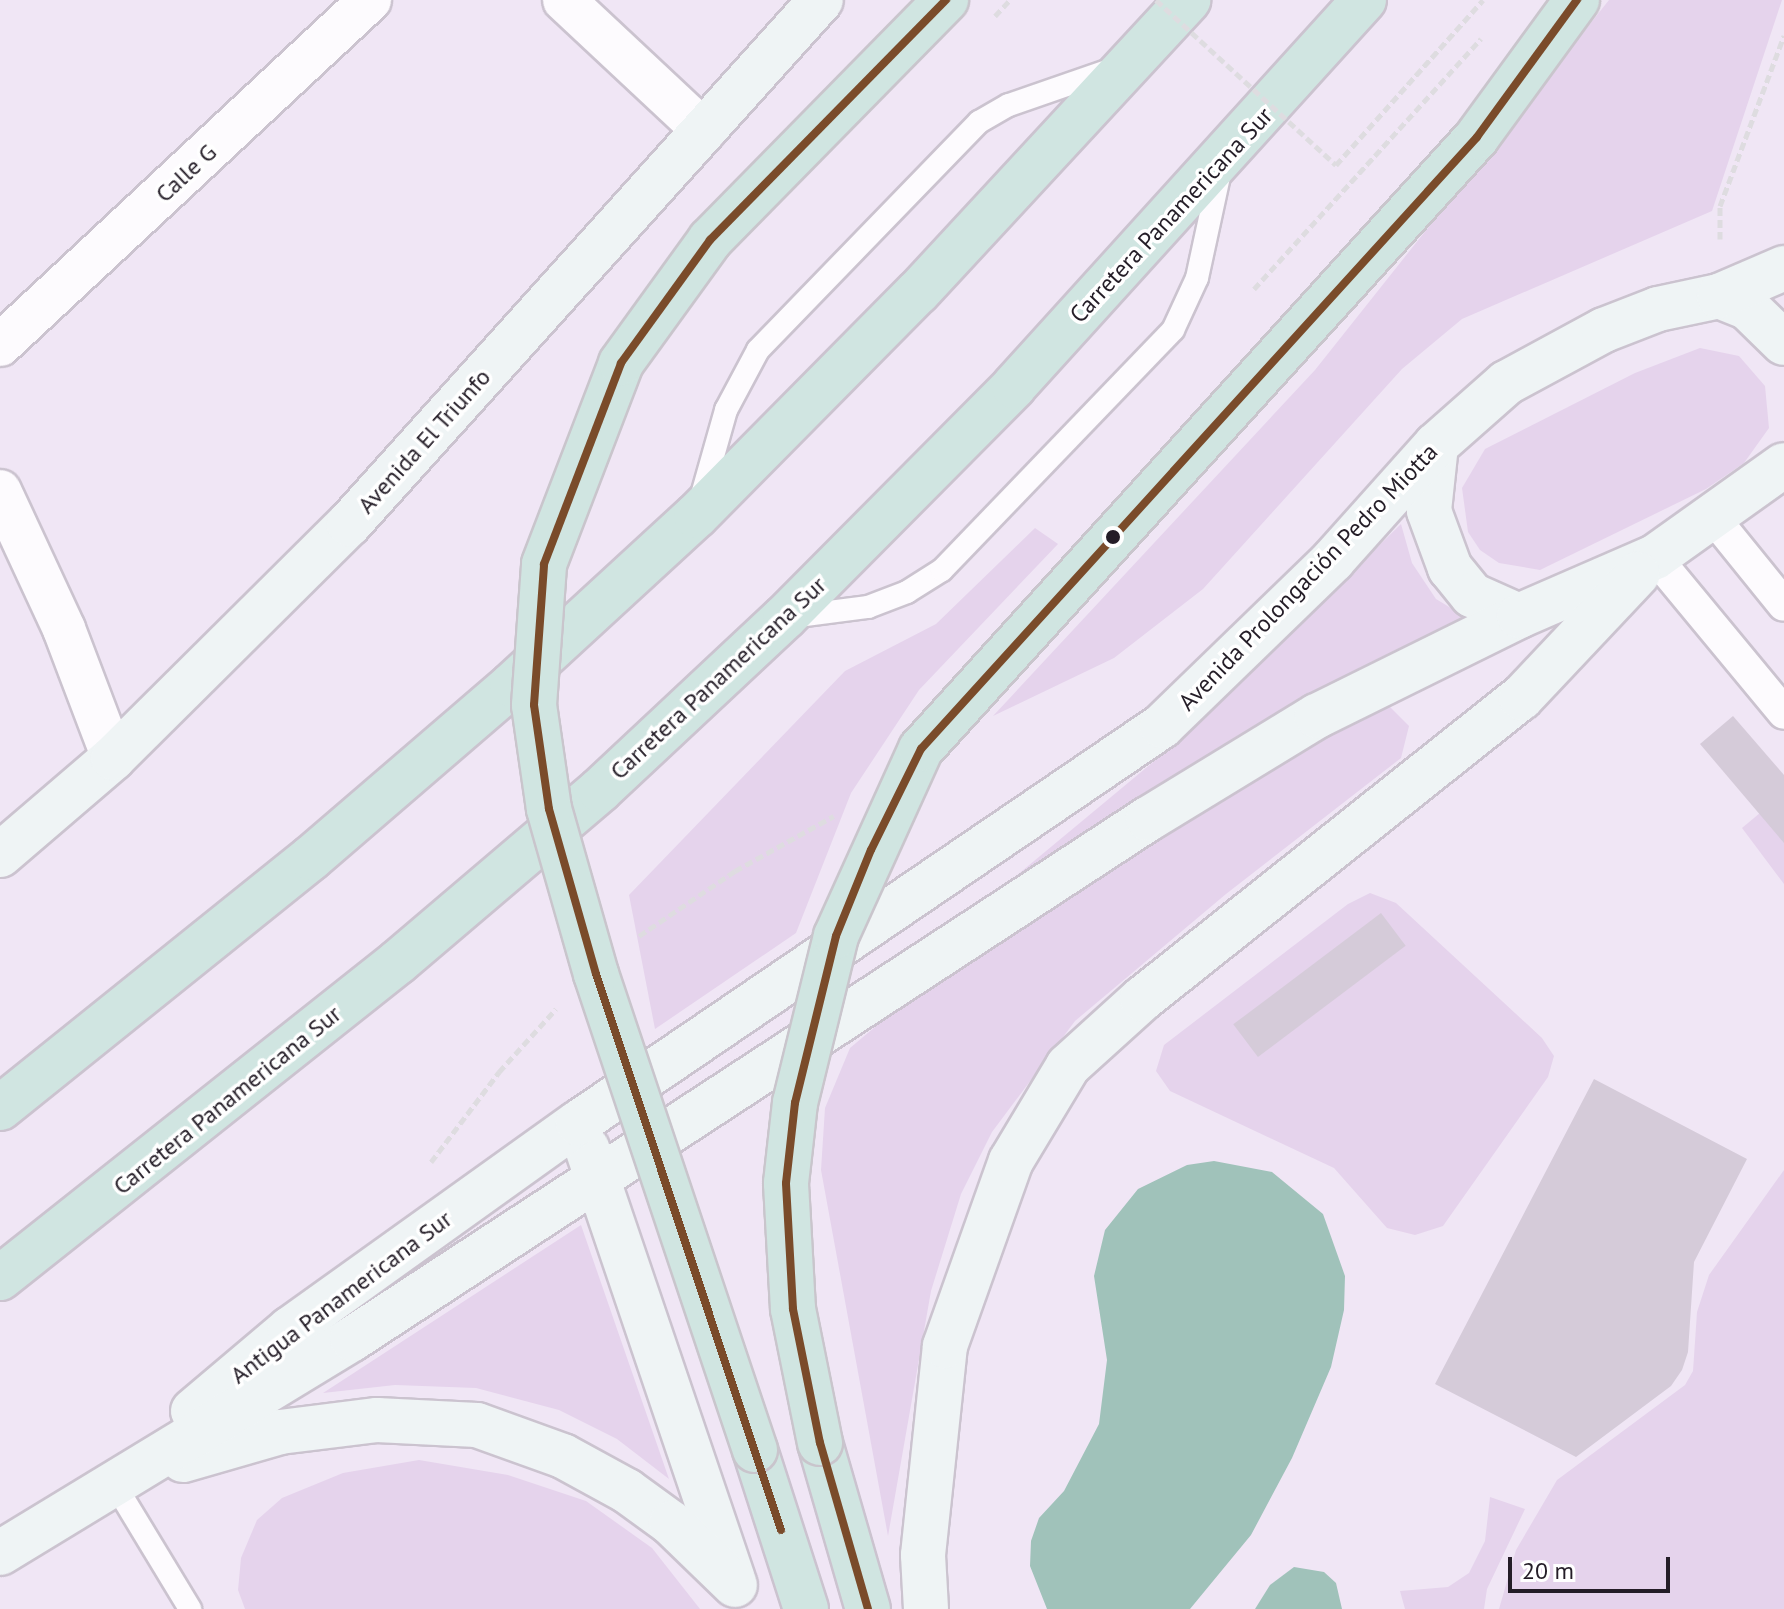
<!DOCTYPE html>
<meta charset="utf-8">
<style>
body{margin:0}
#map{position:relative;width:1784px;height:1609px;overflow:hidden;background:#f0e6f5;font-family:"PT Sans",sans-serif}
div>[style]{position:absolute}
.green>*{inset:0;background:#e5d3ec}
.water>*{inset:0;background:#a0c2ba}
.building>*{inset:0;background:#d5cbd9;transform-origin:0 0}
.path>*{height:5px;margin-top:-2.5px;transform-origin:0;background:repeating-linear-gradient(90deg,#dedce0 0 8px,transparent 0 12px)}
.roads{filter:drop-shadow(2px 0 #cbc3cf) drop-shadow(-2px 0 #cbc3cf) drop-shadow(0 2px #cbc3cf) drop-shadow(0 -2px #cbc3cf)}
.service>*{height:22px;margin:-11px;padding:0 11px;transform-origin:11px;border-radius:11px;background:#fdfbfe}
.pedestrian>*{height:32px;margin:-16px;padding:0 16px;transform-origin:16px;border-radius:16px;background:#fdfbfe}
.minor>*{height:42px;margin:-21px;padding:0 21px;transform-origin:21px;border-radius:21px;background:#fdfbfe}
.secondary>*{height:44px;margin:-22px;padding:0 22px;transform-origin:22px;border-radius:22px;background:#eff4f5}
.motorway>*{height:44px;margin:-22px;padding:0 22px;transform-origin:22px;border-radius:22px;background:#d0e5e1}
.path-bridge>*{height:5px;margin-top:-2.5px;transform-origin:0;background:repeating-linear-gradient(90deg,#dedce0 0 8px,transparent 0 12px)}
.bridges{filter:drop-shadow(2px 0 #c9c5cc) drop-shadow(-2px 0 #c9c5cc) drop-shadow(0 2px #c9c5cc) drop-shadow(0 -2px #c9c5cc)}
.motorway-bridge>*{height:44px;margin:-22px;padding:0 22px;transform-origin:22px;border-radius:22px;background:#d0e5e1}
.bus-1>*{height:8px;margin:-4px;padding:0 4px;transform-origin:4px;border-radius:4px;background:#7a4b2a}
.dots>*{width:22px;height:22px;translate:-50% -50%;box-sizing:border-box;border:4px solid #fff;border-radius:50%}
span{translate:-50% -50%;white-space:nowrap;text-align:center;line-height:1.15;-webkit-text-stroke:7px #fff;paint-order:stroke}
.street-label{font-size:24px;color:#241d27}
.scale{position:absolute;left:1508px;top:1557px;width:162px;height:36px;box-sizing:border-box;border:4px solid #241d27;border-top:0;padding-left:10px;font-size:24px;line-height:28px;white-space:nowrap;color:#241d27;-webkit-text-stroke:6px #fff;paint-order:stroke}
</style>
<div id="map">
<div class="green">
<i style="clip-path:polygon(1609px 0,1782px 0,1712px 211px,1462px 319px,1402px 369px,1203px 589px,1114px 658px,993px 716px,1315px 370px)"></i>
<i style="clip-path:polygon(1700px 348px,1739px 356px,1765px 386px,1769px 428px,1744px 463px,1706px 489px,1540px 570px,1499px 563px,1480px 550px,1468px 532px,1462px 488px,1485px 449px,1635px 373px)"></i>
<i style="clip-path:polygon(1401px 524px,1412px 563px,1436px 599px,1474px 622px,986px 901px,1182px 738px)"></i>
<i style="clip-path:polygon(1035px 528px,1058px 544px,919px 690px,851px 793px,796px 933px,655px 1029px,629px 895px,845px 671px,936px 624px)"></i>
<i style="clip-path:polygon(1385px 702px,1409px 726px,1401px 758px,1226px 894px,1075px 1021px,992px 1132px,961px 1194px,931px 1291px,888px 1536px,821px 1170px,825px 1108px,850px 1048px,906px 1001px,1122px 856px)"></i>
<i style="clip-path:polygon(1784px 793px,1784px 884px,1742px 828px)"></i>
<i style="clip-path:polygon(1370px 893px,1396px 903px,1542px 1038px,1554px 1056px,1548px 1077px,1443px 1226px,1415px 1235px,1387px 1228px,1334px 1168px,1170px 1091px,1156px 1071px,1164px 1045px,1348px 904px)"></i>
<i style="clip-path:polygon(1784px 1170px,1784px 1609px,1499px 1609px,1516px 1550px,1557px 1480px,1685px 1385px,1693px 1371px,1697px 1312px,1709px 1275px)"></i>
<i style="clip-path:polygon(581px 1225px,669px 1479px,617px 1439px,559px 1410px,476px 1388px,395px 1385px,323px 1393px)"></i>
<i style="clip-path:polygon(419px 1460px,508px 1475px,586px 1501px,652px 1548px,700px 1609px,245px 1609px,238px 1590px,241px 1558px,257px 1520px,282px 1498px,343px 1473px)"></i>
<i style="clip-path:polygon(1490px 1497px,1525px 1509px,1487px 1589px,1484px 1609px,1405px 1609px,1400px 1591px,1448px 1587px,1469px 1573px,1485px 1541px)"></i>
</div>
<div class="water">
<i style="clip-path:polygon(1214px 1161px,1272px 1172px,1323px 1214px,1345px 1276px,1344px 1310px,1331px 1367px,1292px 1458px,1251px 1535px,1190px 1609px,1047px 1609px,1030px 1566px,1031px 1541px,1039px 1518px,1064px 1491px,1099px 1424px,1107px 1360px,1094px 1276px,1105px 1230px,1138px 1189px,1187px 1165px)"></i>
<i style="clip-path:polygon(1294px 1567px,1324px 1572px,1336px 1583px,1342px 1609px,1255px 1609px,1270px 1585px)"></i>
</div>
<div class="building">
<i style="clip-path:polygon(1733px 716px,1784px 775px,1784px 843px,1700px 744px)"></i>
<i style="left:1381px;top:913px;width:41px;height:185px;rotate:53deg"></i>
<i style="clip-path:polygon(1594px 1079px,1747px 1159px,1694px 1262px,1688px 1352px,1682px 1370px,1671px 1386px,1576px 1457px,1435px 1384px)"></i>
</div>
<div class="path">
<i style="left:995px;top:16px;width:22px;rotate:-47deg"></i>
<i style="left:1336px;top:165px;width:221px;rotate:-48.3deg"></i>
<i style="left:1720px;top:239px;width:33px;rotate:-90deg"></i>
<i style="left:1720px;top:206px;width:182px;rotate:-69.4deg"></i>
<i style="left:1254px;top:289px;width:338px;rotate:-47.8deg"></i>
<i style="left:639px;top:936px;width:116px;rotate:-34.1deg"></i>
<i style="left:735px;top:871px;width:113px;rotate:-29.1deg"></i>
<i style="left:431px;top:1162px;width:113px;rotate:-52.9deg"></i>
<i style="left:499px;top:1072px;width:85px;rotate:-47.9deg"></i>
</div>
<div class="roads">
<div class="service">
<i style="left:700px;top:502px;width:96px;rotate:-74.2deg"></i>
<i style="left:726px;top:410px;width:68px;rotate:-61.9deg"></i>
<i style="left:758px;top:350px;width:318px;rotate:-45.9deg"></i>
<i style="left:979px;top:122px;width:34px;rotate:-30deg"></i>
<i style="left:1009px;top:105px;width:110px;rotate:-19.1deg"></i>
<i style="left:790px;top:617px;width:79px;rotate:-7.3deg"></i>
<i style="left:868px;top:607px;width:42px;rotate:-21deg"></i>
<i style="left:907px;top:592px;width:41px;rotate:-32.2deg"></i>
<i style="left:942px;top:570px;width:333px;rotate:-46.1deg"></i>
<i style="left:1173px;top:330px;width:57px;rotate:-65.2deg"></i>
<i style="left:1197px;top:278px;width:114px;rotate:-77.8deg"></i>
<i style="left:112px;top:1480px;width:151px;rotate:58.8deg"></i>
</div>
<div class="pedestrian">
<i style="left:1712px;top:516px;width:114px;rotate:51deg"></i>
<i style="left:1655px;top:557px;width:202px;rotate:50.4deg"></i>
</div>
<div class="minor">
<i style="left:564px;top:0;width:192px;rotate:43.1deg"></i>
<i style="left:0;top:345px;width:506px;rotate:-43deg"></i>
<i style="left:0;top:491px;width:152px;rotate:65.1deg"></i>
<i style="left:64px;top:629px;width:138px;rotate:69.2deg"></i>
</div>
<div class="secondary">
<i style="left:1719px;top:296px;width:31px;rotate:22deg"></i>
<i style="left:1748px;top:308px;width:50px;rotate:44.2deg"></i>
<i style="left:1436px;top:445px;width:66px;rotate:96.1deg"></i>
<i style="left:1429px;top:511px;width:61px;rotate:69.8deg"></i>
<i style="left:1450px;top:568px;width:35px;rotate:51deg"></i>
<i style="left:1472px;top:595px;width:51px;rotate:24.1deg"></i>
<i style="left:0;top:855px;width:149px;rotate:-40.6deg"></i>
<i style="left:113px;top:758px;width:332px;rotate:-44.8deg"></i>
<i style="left:349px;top:524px;width:705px;rotate:-47.99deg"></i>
<i style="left:587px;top:1148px;width:455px;rotate:71.3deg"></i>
<i style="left:193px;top:1411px;width:127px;rotate:-40.2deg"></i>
<i style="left:290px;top:1329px;width:354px;rotate:-35.6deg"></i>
<i style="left:578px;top:1123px;width:706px;rotate:-34.21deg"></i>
<i style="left:1162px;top:726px;width:238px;rotate:-44.1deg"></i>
<i style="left:1333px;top:560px;width:154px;rotate:-48.2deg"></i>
<i style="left:1436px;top:445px;width:94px;rotate:-41.5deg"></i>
<i style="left:1506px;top:383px;width:111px;rotate:-28.4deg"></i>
<i style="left:1604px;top:330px;width:58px;rotate:-21.3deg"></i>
<i style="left:1658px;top:309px;width:62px;rotate:-12deg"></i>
<i style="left:1719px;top:296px;width:71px;rotate:-23.3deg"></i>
<i style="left:183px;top:1460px;width:101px;rotate:-16.1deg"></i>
<i style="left:280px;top:1432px;width:98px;rotate:-7.1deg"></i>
<i style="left:377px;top:1420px;width:100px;rotate:2.9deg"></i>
<i style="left:477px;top:1425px;width:91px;rotate:19.8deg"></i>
<i style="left:563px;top:1456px;width:73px;rotate:28.7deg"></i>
<i style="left:627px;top:1491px;width:54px;rotate:36deg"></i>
<i style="left:671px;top:1523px;width:89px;rotate:44.1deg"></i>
<i style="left:0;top:1553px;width:412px;rotate:-31.3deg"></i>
<i style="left:352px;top:1339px;width:951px;rotate:-33.16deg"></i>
<i style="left:1148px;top:819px;width:198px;rotate:-31.4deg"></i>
<i style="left:1317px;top:716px;width:225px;rotate:-26.3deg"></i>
<i style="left:1519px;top:616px;width:148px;rotate:-23.5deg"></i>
<i style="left:1655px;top:557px;width:158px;rotate:-35.5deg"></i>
<i style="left:926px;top:1609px;width:54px;rotate:-93.2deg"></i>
<i style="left:923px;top:1555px;width:210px;rotate:-84deg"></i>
<i style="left:945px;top:1346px;width:196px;rotate:-70.4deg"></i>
<i style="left:1011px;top:1161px;width:111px;rotate:-59deg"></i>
<i style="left:1068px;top:1066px;width:100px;rotate:-42.2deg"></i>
<i style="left:1142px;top:999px;width:484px;rotate:-38.5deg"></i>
<i style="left:1521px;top:698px;width:170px;rotate:-46.7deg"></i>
</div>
<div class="motorway">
<i style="left:0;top:1108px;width:399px;rotate:-38.8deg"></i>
<i style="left:311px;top:858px;width:265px;rotate:-40.7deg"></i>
<i style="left:512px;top:685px;width:250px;rotate:-42.6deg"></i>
<i style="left:696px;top:516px;width:315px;rotate:-45.3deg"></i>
<i style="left:918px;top:292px;width:398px;rotate:-47.2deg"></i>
<i style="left:0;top:1278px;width:508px;rotate:-38.45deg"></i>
<i style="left:398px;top:962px;width:265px;rotate:-40.4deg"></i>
<i style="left:600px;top:790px;width:253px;rotate:-43.1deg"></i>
<i style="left:785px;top:617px;width:325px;rotate:-45.2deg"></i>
<i style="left:1014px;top:386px;width:521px;rotate:-47.8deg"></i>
<i style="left:820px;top:1443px;width:173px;rotate:73.9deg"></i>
<i style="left:755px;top:1450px;width:167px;rotate:72.2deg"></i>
</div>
</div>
<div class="path-bridge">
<i style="left:1156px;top:0;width:244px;rotate:42.5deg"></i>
</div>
<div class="bridges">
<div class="motorway-bridge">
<i style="left:820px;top:1443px;width:137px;rotate:-101.4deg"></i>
<i style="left:793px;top:1309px;width:126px;rotate:-93.2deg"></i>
<i style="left:786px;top:1183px;width:81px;rotate:-83.6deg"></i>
<i style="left:795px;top:1103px;width:172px;rotate:-76.2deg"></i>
<i style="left:836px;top:936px;width:205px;rotate:-65.6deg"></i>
<i style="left:921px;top:749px;width:827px;rotate:-47.74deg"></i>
<i style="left:1477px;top:137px;width:170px;rotate:-53.9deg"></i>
<i style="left:755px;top:1450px;width:502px;rotate:-108.47deg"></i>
<i style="left:596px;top:974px;width:172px;rotate:-105.9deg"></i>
<i style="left:549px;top:809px;width:105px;rotate:-98.2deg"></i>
<i style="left:534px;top:705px;width:141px;rotate:-85.9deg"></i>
<i style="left:544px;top:564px;width:215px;rotate:-69deg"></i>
<i style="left:621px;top:363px;width:152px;rotate:-54.1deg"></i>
<i style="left:710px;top:240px;width:337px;rotate:-45.5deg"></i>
</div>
</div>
<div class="bus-1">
<i style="left:781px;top:1530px;width:586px;rotate:-108.4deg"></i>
<i style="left:596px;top:974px;width:172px;rotate:-105.9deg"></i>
<i style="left:549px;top:809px;width:105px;rotate:-98.2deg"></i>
<i style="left:534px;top:705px;width:141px;rotate:-85.9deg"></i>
<i style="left:544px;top:564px;width:215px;rotate:-69deg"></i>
<i style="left:621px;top:363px;width:152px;rotate:-54.1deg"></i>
<i style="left:710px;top:240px;width:337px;rotate:-45.5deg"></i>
<i style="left:868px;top:1609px;width:173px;rotate:-106.1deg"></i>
<i style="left:820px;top:1443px;width:137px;rotate:-101.4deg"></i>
<i style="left:793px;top:1309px;width:126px;rotate:-93.2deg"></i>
<i style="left:786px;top:1183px;width:81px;rotate:-83.6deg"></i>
<i style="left:795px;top:1103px;width:172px;rotate:-76.2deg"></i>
<i style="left:836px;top:936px;width:93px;rotate:-67.9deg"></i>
<i style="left:871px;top:850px;width:113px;rotate:-63.7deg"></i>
<i style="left:921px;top:749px;width:827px;rotate:-47.74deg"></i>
<i style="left:1477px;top:137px;width:170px;rotate:-53.9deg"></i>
</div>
<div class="dots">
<i style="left:1113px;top:537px;background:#241d27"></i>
</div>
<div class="street-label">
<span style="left:186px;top:173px;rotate:-43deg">Calle G</span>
<span style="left:1171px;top:215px;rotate:-47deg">Carretera Panamericana Sur</span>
<span style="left:424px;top:441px;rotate:-48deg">Avenida El Triunfo</span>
<span style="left:1308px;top:577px;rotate:-46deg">Avenida Prolongación Pedro Miotta</span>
<span style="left:718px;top:678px;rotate:-43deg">Carretera Panamericana Sur</span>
<span style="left:227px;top:1100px;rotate:-39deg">Carretera Panamericana Sur</span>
<span style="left:341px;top:1297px;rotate:-37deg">Antigua Panamericana Sur</span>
</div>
<div class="scale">20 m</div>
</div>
